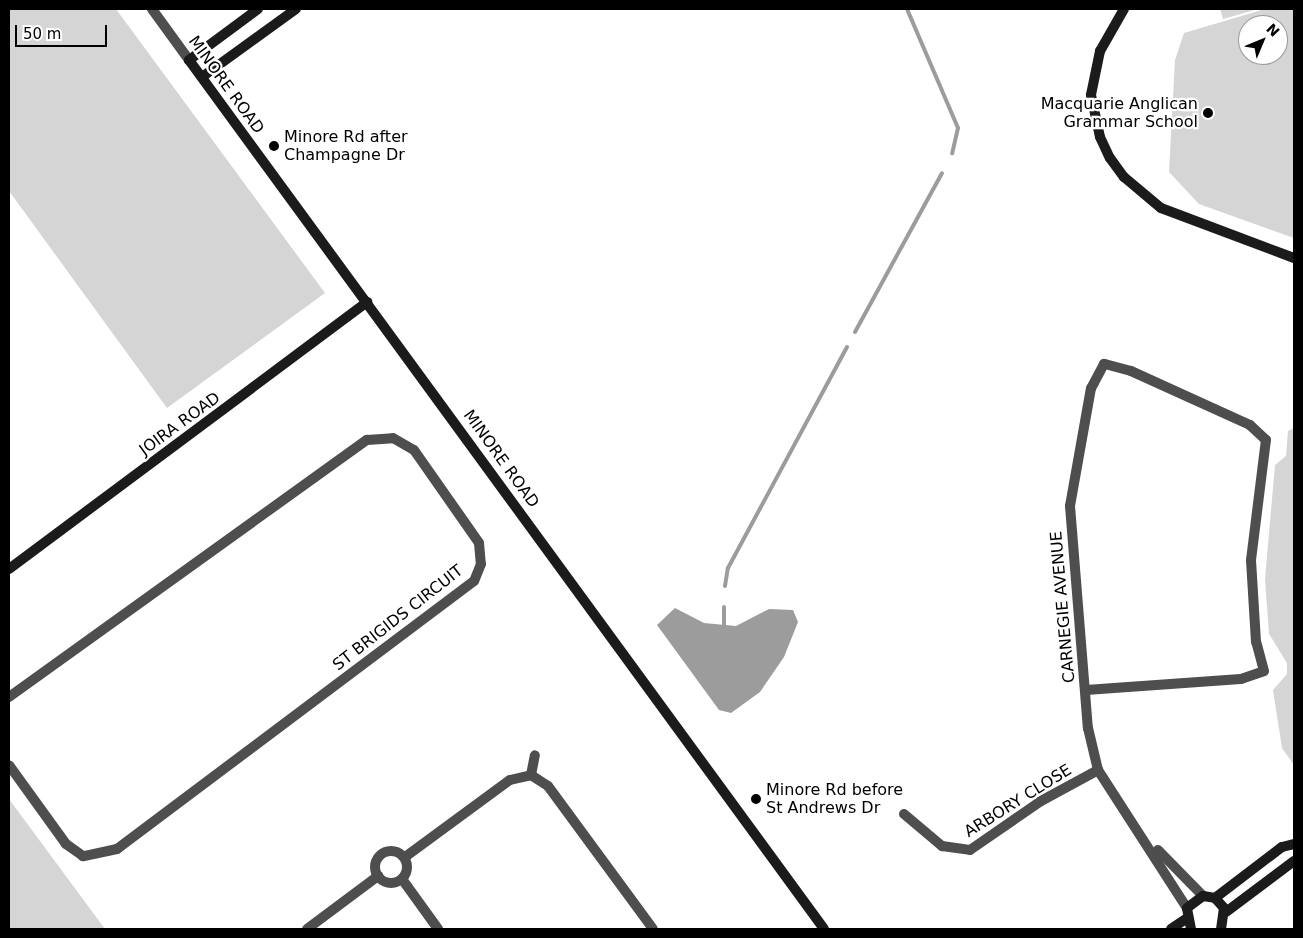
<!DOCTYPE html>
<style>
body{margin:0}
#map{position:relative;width:1303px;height:938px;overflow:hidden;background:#fff;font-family:"DejaVu Sans",sans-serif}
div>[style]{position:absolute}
.green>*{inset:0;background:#d5d5d5}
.water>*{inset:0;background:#9c9c9c}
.stream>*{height:4px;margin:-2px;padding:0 2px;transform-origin:2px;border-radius:2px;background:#9c9c9c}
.street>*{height:10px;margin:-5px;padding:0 5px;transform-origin:5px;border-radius:5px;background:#4e4e4e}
.street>.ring{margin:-5px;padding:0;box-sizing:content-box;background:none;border:10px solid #4e4e4e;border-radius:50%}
.secondary>*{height:10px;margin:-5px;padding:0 5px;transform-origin:5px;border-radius:5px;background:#1b1b1b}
.dots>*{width:14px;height:14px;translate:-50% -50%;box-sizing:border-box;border:2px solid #fff;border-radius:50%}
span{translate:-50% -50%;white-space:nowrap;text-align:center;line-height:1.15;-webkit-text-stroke:4.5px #fff;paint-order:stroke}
.street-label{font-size:16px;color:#000}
.poi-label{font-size:16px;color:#000}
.right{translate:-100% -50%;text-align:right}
.left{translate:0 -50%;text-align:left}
.frame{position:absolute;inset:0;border:10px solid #000;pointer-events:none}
.north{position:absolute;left:1238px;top:15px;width:50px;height:50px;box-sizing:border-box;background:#fff;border:1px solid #999;border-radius:50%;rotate:45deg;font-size:14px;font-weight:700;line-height:20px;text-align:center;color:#000}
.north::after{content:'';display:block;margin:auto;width:18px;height:22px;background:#000;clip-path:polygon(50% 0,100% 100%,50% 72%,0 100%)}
.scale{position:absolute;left:15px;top:25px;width:92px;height:22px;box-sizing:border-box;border:2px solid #000;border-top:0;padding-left:6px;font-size:15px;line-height:18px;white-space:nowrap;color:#000;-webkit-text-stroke:4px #fff;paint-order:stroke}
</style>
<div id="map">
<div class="green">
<i style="clip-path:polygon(9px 9px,116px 9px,325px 293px,167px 408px,9px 191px)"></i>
<i style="clip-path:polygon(1220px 9px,1258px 9px,1223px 19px)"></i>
<i style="clip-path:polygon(evenodd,1265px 9px,1294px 9px,1294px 238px,1199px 204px,1169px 172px,1175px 60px,1184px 33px,1265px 9px,1248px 25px,1278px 25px,1278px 55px,1248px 55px,1248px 25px)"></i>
<i style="clip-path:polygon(1294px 428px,1294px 765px,1282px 748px,1273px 690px,1287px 674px,1287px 663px,1269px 634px,1265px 579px,1275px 465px,1286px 456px,1288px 431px)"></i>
<i style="clip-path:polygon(9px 799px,105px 929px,9px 929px)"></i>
</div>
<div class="water">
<i style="clip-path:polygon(675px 608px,704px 623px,736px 626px,769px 609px,793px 610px,798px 622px,784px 657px,760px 692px,731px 713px,719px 710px,657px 625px)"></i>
</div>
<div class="stream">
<i style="left:907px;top:9px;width:129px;rotate:66.8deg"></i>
<i style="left:958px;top:128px;width:26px;rotate:103deg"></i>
<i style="left:855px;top:332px;width:181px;rotate:-61.3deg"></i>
<i style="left:725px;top:586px;width:18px;rotate:-81deg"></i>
<i style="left:728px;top:568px;width:251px;rotate:-61.7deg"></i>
<i style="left:724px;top:607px;width:22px;rotate:90deg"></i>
</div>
<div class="street">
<i style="left:152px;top:9px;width:63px;rotate:54deg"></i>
<i style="left:1086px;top:690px;width:155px;rotate:-4.1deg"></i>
<i style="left:1241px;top:679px;width:24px;rotate:-19deg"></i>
<i style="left:1264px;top:671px;width:30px;rotate:-105deg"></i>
<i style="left:1256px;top:642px;width:82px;rotate:-93.5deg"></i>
<i style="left:1251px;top:560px;width:121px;rotate:-82.9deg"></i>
<i style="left:1266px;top:440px;width:22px;rotate:-137deg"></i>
<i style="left:1250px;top:425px;width:131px;rotate:-155.6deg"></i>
<i style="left:1131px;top:371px;width:28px;rotate:-165deg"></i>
<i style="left:1104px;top:364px;width:27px;rotate:118deg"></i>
<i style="left:1091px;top:388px;width:120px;rotate:100.1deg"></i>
<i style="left:1070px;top:506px;width:223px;rotate:85.4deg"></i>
<i style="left:1088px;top:728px;width:43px;rotate:76.6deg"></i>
<i style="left:1098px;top:770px;width:164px;rotate:57.2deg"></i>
<i style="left:9px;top:697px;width:441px;rotate:-35.7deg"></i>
<i style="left:367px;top:440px;width:26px;rotate:-4deg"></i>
<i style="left:393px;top:438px;width:24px;rotate:30deg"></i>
<i style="left:414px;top:450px;width:113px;rotate:55deg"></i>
<i style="left:479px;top:543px;width:21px;rotate:85deg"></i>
<i style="left:481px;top:564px;width:18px;rotate:112deg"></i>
<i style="left:474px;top:581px;width:446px;rotate:143.1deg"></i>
<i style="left:117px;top:849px;width:35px;rotate:168deg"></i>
<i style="left:83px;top:856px;width:21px;rotate:-145deg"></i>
<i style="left:66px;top:844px;width:97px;rotate:-125.8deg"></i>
<i style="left:531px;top:775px;width:20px;rotate:-79deg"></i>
<i style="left:904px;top:814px;width:50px;rotate:40.1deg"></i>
<i style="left:942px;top:846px;width:28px;rotate:8deg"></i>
<i style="left:970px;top:850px;width:86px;rotate:-34.6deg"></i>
<i style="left:1041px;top:801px;width:65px;rotate:-28.5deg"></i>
<i style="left:1158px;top:850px;width:64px;rotate:45.6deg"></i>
<i class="ring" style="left:375px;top:851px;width:22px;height:22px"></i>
<i style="left:405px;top:857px;width:130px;rotate:-36.3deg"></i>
<i style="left:510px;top:780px;width:22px;rotate:-13deg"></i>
<i style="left:531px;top:775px;width:20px;rotate:33deg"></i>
<i style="left:548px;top:786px;width:177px;rotate:53.7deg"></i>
<i style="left:402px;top:879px;width:62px;rotate:54.2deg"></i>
<i style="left:307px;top:929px;width:89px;rotate:-36.7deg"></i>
</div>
<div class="secondary">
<i style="left:258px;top:9px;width:86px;rotate:143.5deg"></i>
<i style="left:189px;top:60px;width:1076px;rotate:53.84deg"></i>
<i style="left:1124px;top:9px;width:48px;rotate:119.7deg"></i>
<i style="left:1100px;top:51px;width:45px;rotate:101.6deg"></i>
<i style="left:1091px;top:95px;width:43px;rotate:77.9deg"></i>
<i style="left:1100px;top:137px;width:23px;rotate:65deg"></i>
<i style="left:1110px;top:158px;width:24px;rotate:54deg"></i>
<i style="left:1124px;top:177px;width:48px;rotate:40deg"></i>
<i style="left:1161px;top:208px;width:142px;rotate:20.6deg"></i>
<i style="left:202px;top:77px;width:116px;rotate:-35.9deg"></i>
<i style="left:9px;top:569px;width:447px;rotate:-36.7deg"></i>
<i style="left:1215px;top:898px;width:84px;rotate:-37.3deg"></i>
<i style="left:1282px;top:847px;width:12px;rotate:-14deg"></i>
<i style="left:1226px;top:912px;width:85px;rotate:-36.9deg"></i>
<i style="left:1171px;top:929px;width:18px;rotate:-34deg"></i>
<i style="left:1191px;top:929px;width:21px;rotate:-101deg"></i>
<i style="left:1187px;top:908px;width:20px;rotate:-37deg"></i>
<i style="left:1203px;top:896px;width:12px;rotate:9deg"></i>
<i style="left:1215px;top:898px;width:13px;rotate:48deg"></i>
<i style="left:1224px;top:908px;width:21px;rotate:98deg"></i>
</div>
<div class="dots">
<i style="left:1208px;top:113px;background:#000"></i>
<i style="left:274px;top:146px;background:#000"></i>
<i style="left:756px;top:799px;background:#000"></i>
</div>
<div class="street-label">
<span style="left:226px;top:85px;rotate:54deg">MINORE ROAD</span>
<span style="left:180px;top:424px;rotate:-36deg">JOIRA ROAD</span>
<span style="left:501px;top:459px;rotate:54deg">MINORE ROAD</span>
<span style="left:1063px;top:607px;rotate:-95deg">CARNEGIE AVENUE</span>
<span style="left:398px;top:618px;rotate:-38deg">ST BRIGIDS CIRCUIT</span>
<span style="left:1018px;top:801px;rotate:-32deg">ARBORY CLOSE</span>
</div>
<div class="poi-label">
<span class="right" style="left:1198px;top:113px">Macquarie Anglican<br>Grammar School</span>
<span class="left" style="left:284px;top:146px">Minore Rd after<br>Champagne Dr</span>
<span class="left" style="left:766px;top:799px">Minore Rd before<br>St Andrews Dr</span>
</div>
<div class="frame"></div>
<div class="north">N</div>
<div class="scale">50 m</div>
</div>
